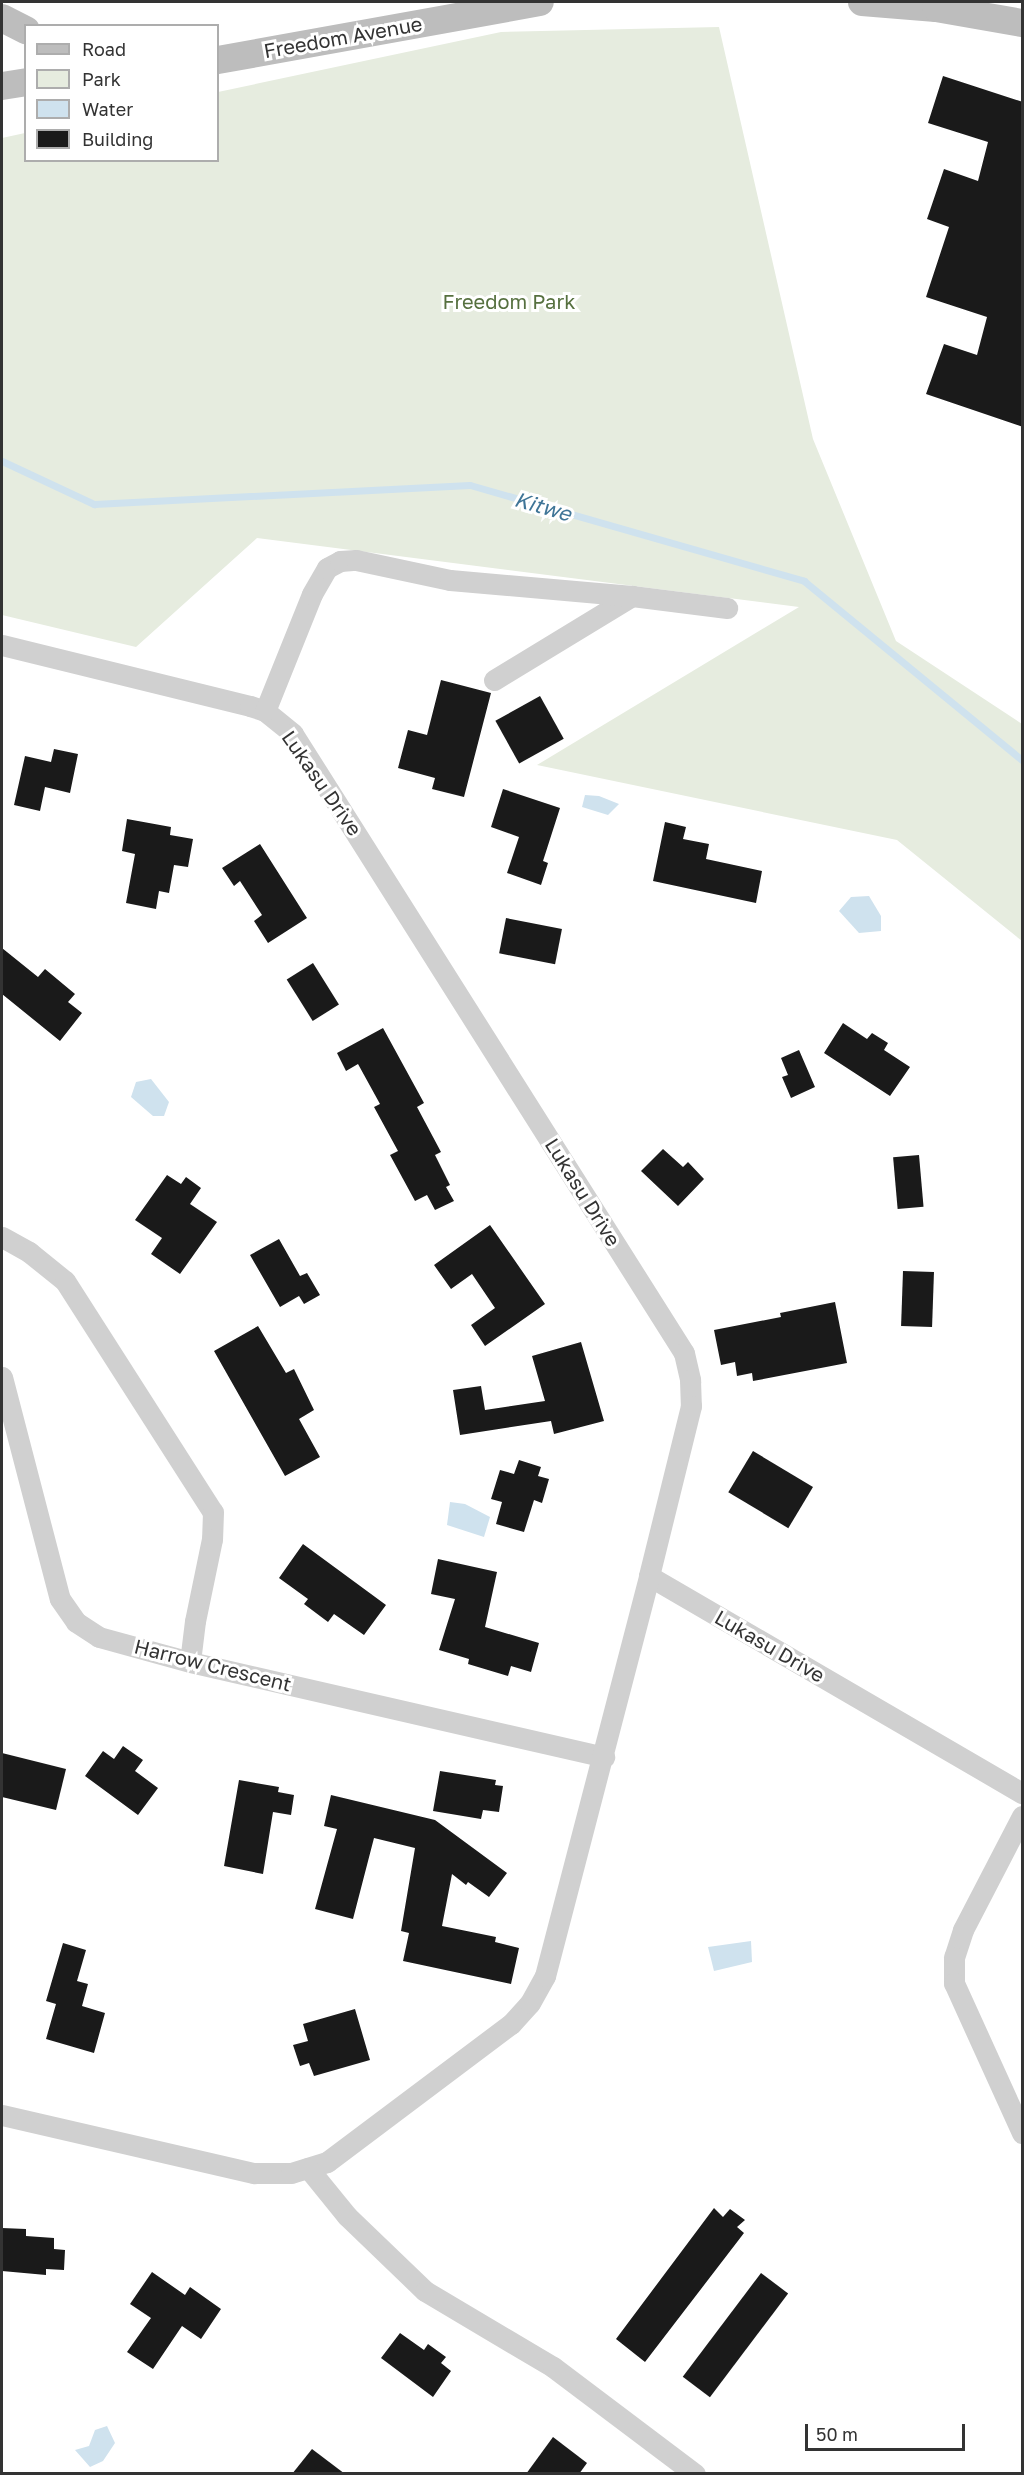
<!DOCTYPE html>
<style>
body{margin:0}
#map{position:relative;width:1024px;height:2475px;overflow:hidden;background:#fff;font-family:"Golos Text",sans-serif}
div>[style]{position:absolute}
.green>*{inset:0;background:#e6ecdf}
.water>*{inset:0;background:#cfe2ee}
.stream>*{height:7px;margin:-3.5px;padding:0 3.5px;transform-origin:3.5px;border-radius:3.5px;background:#cfe2ee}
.building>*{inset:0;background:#1a1a1a;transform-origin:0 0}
.minor>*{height:21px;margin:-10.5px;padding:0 10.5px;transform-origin:10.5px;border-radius:10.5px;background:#d0d0d0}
.secondary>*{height:28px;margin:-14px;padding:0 14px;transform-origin:14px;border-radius:14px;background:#bdbdbd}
span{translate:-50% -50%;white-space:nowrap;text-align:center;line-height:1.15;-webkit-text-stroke:6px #fff;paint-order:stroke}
.street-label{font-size:20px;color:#333}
.park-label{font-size:20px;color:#56703f}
.water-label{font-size:21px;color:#3f7597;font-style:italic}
.frame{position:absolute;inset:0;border:3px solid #333;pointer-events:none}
.legend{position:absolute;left:24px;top:24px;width:195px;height:138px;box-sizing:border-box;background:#fff;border:2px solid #adadad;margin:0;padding:8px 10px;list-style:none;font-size:18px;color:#333}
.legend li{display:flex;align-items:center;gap:12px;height:30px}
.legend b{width:30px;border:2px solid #adadad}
.scale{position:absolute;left:805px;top:2424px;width:160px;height:27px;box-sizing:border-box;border:3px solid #333;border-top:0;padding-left:8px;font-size:18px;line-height:21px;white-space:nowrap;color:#333;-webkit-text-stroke:4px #fff;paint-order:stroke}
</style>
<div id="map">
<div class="green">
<i style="clip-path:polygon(719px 27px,813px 439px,896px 641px,1022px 724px,1022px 941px,897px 840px,537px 765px,799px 607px,257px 538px,136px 647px,2px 615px,2px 138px,25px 133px,26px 160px,218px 160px,218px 92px,501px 32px)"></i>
</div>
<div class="water">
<i style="clip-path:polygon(585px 795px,599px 796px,619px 804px,608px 815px,582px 807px)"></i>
<i style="clip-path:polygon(869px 896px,881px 916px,881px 931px,859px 933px,839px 911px,851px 897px)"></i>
<i style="clip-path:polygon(151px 1079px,169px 1102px,164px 1116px,153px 1116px,131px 1097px,136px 1082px)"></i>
<i style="clip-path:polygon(450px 1502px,465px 1504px,490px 1517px,484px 1537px,447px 1525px)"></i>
<i style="clip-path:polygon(751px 1941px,752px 1962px,714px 1971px,708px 1947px)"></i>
<i style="clip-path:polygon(107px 2426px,115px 2443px,103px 2461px,90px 2467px,75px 2450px,89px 2446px,95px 2430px)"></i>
</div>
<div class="stream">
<i style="left:2px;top:461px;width:102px;rotate:25.1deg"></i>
<i style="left:94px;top:504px;width:376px;rotate:-2.9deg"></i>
<i style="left:470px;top:485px;width:348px;rotate:16deg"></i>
<i style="left:804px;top:581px;width:282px;rotate:39.4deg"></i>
</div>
<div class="building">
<i style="clip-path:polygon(943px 76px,1023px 102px,1023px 427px,926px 394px,944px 344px,977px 355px,987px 317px,926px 297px,949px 227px,927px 219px,944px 169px,978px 181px,988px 142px,928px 123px)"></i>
<i style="clip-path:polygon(441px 680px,491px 693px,464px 797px,432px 789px,435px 778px,398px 768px,408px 730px,427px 735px)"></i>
<i style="left:540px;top:696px;width:49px;height:51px;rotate:61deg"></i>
<i style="clip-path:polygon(54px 749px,78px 754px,70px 793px,45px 787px,40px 811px,14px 805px,25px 756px,51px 762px)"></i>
<i style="clip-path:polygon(503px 789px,560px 808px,543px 861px,548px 863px,541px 885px,507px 873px,519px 837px,491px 827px)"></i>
<i style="clip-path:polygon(127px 819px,171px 827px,170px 835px,193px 839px,188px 867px,174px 865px,169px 893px,159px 891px,156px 909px,126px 903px,135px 854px,122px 851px)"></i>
<i style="clip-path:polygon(665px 822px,686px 827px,683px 839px,709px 844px,706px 859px,762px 871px,756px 903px,653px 881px)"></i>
<i style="clip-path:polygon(260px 844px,307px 918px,268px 943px,254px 921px,262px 915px,240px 881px,234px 886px,222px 868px)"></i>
<i style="left:506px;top:918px;width:57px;height:36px;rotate:11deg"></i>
<i style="clip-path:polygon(2px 948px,38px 977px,45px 969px,75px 994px,68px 1002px,82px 1013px,60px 1041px,2px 994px)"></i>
<i style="left:313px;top:963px;width:49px;height:31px;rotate:58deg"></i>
<i style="clip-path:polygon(843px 1023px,867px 1039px,872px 1033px,888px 1043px,884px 1050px,910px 1067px,890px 1096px,824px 1053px)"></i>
<i style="clip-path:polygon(383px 1028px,424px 1103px,417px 1107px,441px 1152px,435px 1155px,450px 1185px,446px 1187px,454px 1201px,435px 1210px,427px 1195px,415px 1201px,390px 1155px,398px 1151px,374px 1107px,380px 1104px,358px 1064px,346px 1071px,337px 1053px)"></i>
<i style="clip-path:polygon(799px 1050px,815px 1087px,791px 1098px,782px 1077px,788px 1075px,781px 1058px)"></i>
<i style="clip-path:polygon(663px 1149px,683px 1167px,688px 1162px,704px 1179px,678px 1206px,641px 1171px)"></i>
<i style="left:919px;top:1155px;width:52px;height:26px;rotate:85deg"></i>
<i style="clip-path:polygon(167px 1175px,181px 1184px,186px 1177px,201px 1188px,190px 1204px,217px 1222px,180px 1274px,151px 1254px,162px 1238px,135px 1220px)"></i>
<i style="clip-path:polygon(490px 1225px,545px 1304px,485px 1346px,471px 1325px,495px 1308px,472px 1274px,451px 1289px,434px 1265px)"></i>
<i style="clip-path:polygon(279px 1239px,300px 1276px,307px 1273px,320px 1295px,304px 1304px,299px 1296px,280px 1307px,250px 1255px)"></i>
<i style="left:903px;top:1271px;width:31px;height:55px;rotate:2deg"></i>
<i style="clip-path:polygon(835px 1302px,847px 1363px,753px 1381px,752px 1373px,737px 1376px,735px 1362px,721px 1365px,714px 1330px,781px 1317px,780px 1313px)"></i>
<i style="clip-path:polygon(258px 1326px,286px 1373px,294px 1369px,314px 1410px,299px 1419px,320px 1457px,285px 1476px,214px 1351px)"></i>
<i style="clip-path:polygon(581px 1342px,604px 1421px,554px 1434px,551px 1421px,460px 1435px,453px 1390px,481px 1386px,485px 1410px,545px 1401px,532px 1356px)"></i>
<i style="left:753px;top:1451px;width:70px;height:48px;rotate:31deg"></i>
<i style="clip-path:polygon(519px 1460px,541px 1467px,538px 1476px,549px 1479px,542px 1503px,534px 1500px,524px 1532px,496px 1524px,502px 1502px,491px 1499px,500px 1470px,514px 1474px)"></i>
<i style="clip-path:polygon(303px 1544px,386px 1605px,364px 1635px,334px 1614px,328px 1622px,304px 1604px,308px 1599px,279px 1578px)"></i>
<i style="clip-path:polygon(438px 1559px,497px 1572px,485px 1627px,539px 1643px,531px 1672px,511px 1666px,508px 1676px,468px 1664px,469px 1659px,439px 1650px,455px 1599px,431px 1594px)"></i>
<i style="clip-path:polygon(123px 1746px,143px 1760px,135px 1771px,158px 1788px,138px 1815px,85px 1776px,103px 1751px,114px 1759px)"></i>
<i style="clip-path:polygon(2px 1753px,66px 1769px,56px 1810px,2px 1797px)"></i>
<i style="clip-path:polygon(440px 1771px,496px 1780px,495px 1785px,503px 1786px,499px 1812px,483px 1810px,481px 1819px,433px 1811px)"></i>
<i style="clip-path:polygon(239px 1780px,279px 1787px,278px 1792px,294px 1795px,291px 1815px,273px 1812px,263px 1874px,224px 1866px)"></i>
<i style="clip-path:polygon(331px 1795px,435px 1820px,507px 1873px,489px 1897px,468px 1882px,466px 1885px,452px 1874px,442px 1926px,496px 1937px,495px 1942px,519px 1948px,511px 1984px,403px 1961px,409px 1933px,401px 1931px,415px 1848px,374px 1838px,353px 1919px,315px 1909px,337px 1829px,324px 1826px)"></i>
<i style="clip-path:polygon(63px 1943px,86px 1950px,77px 1981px,88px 1984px,82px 2006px,105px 2013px,94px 2053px,46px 2039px,56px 2004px,46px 2001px)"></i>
<i style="clip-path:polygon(355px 2009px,370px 2060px,314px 2076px,309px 2063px,300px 2066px,293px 2045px,308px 2041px,303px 2024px)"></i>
<i style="clip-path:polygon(714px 2208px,723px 2217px,730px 2209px,745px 2220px,737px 2227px,744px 2233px,645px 2362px,616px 2339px)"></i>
<i style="clip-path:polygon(2px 2228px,26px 2229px,26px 2236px,54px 2238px,54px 2249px,65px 2250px,64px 2270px,46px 2269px,46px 2275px,2px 2271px)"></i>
<i style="clip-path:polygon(152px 2272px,185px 2295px,190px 2287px,221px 2309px,201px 2339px,182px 2326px,153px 2369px,127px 2352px,151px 2318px,130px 2304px)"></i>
<i style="left:761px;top:2273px;width:34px;height:130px;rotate:37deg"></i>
<i style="clip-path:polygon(400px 2333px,424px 2350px,428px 2344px,446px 2357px,441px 2363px,451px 2371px,433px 2397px,381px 2358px)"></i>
<i style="clip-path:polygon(553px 2437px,587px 2463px,579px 2474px,526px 2474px)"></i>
<i style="clip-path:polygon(312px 2449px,345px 2474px,292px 2474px)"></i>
</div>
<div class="minor">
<i style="left:2px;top:645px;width:255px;rotate:13.8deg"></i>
<i style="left:250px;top:706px;width:16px;rotate:18deg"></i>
<i style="left:265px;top:711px;width:36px;rotate:39deg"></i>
<i style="left:293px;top:734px;width:732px;rotate:57.72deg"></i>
<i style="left:684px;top:1353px;width:28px;rotate:77deg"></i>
<i style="left:690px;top:1380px;width:26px;rotate:88deg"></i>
<i style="left:691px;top:1406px;width:175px;rotate:103.9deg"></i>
<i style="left:649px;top:1576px;width:432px;rotate:30.2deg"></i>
<i style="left:494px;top:680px;width:162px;rotate:-31.3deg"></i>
<i style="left:265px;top:711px;width:126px;rotate:-68.1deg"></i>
<i style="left:312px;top:594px;width:30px;rotate:-60deg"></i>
<i style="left:327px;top:568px;width:15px;rotate:-28deg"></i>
<i style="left:340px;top:561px;width:16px;rotate:-4deg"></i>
<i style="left:356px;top:560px;width:96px;rotate:12deg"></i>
<i style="left:450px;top:580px;width:183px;rotate:5deg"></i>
<i style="left:632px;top:596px;width:96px;rotate:7.2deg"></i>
<i style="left:2px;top:1237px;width:31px;rotate:29deg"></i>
<i style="left:29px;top:1252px;width:46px;rotate:38.9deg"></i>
<i style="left:65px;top:1281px;width:274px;rotate:57.4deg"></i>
<i style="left:213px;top:1512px;width:27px;rotate:92deg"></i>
<i style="left:212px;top:1539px;width:84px;rotate:101.7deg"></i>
<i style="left:195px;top:1621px;width:41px;rotate:97deg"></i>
<i style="left:2px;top:1377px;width:229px;rotate:75.4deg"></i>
<i style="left:60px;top:1599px;width:28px;rotate:55deg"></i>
<i style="left:76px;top:1622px;width:27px;rotate:33deg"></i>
<i style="left:99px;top:1637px;width:94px;rotate:15.4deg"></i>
<i style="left:190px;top:1662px;width:425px;rotate:12.9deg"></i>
<i style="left:1022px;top:1816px;width:128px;rotate:117.4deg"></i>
<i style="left:963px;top:1930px;width:28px;rotate:108deg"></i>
<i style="left:954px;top:1957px;width:26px;rotate:90deg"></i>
<i style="left:954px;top:1983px;width:165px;rotate:65.6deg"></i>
<i style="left:2px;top:2115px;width:259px;rotate:13deg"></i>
<i style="left:254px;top:2173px;width:37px"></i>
<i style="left:291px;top:2173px;width:38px;rotate:-17deg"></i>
<i style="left:327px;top:2162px;width:230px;rotate:-36.9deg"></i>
<i style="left:511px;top:2024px;width:28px;rotate:-48deg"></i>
<i style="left:530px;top:2003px;width:31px;rotate:-61deg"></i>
<i style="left:545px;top:1976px;width:413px;rotate:-75.4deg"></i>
<i style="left:308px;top:2168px;width:62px;rotate:50.9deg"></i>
<i style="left:347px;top:2216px;width:108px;rotate:43.9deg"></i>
<i style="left:425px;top:2291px;width:149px;rotate:30.7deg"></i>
<i style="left:553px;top:2367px;width:178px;rotate:37deg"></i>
</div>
<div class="secondary">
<i style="left:862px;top:2px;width:74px;rotate:4.6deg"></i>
<i style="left:936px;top:8px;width:87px;rotate:9.9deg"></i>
<i style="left:2px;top:18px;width:27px;rotate:27deg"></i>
<i style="left:218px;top:60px;width:327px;rotate:-10.2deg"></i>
<i style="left:2px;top:86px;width:24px;rotate:-9deg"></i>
</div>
<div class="street-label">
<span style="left:343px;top:37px;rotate:-10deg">Freedom Avenue</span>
<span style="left:322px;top:783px;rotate:55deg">Lukasu Drive</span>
<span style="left:583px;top:1192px;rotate:58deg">Lukasu Drive</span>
<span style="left:770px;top:1646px;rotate:30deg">Lukasu Drive</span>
<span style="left:213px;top:1665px;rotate:14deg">Harrow Crescent</span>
</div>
<div class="park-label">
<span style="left:509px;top:301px">Freedom Park</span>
</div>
<div class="water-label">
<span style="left:543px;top:506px;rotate:16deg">Kitwe</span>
</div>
<div class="frame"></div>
<ul class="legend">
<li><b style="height:8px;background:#bdbdbd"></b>Road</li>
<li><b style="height:16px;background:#e6ecdf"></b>Park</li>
<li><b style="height:16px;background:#cfe2ee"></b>Water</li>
<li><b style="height:16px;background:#1a1a1a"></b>Building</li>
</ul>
<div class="scale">50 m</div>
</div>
